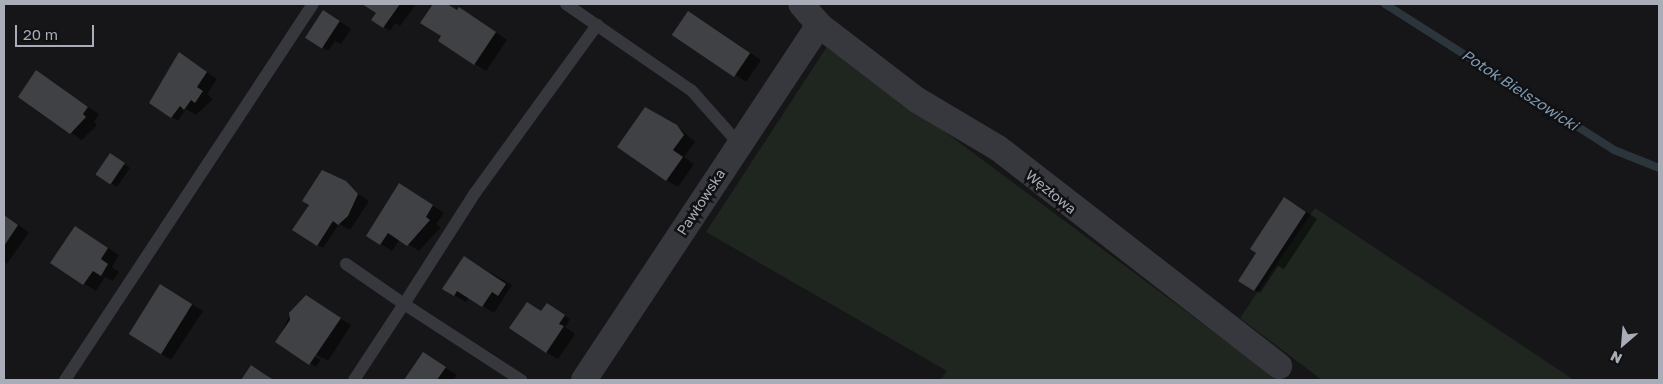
<!DOCTYPE html>
<meta charset="utf-8">
<style>
body{margin:0}
#map{position:relative;width:1663px;height:384px;overflow:hidden;background:#161618;font-family:"Golos Text",sans-serif}
div>[style]{position:absolute}
.green>*{inset:0;background:#1e261f}
.shadow>*{inset:0;background:#0007}
.stream>*{height:8px;margin:-4px;padding:0 4px;transform-origin:4px;border-radius:4px;background:#2c353c}
.building>*{inset:0;background:#404145;transform-origin:0 0}
.service>*{height:12px;margin:-6px;padding:0 6px;transform-origin:6px;border-radius:6px;background:#37383d}
.minor>*{height:26px;margin:-13px;padding:0 13px;transform-origin:13px;border-radius:13px;background:#37383d}
span{translate:-50% -50%;white-space:nowrap;text-align:center;line-height:1.15;-webkit-text-stroke:5px #111113;paint-order:stroke}
.street-label{font-size:14px;color:#a8adb8}
.water-label{font-size:15px;color:#7f9bb3;font-style:italic}
.frame{position:absolute;inset:0;border:5px solid #a8adb8;pointer-events:none}
.north{position:absolute;left:1598px;top:319px;width:50px;height:50px;-webkit-text-stroke:4px #111113;paint-order:stroke;rotate:207deg;font-size:14px;font-weight:700;line-height:20px;text-align:center;color:#a8adb8}
.north::after{content:'';display:block;margin:auto;width:18px;height:22px;background:#a8adb8;clip-path:polygon(50% 0,100% 100%,50% 72%,0 100%)}
.scale{position:absolute;left:15px;top:25px;width:79px;height:22px;box-sizing:border-box;border:2px solid #a8adb8;border-top:0;padding-left:6px;font-size:15px;line-height:18px;white-space:nowrap;color:#a8adb8;-webkit-text-stroke:4px #111113;paint-order:stroke}
</style>
<div id="map">
<div class="green">
<i style="clip-path:polygon(828px 45px,1226px 341px,1276px 380px,940px 380px,947px 371px,706px 232px)"></i>
<i style="clip-path:polygon(1315px 208px,1574px 380px,1322px 380px,1240px 318px)"></i>
</div>
<div class="shadow">
<i style="clip-path:polygon(364px 4px,416px 4px,400px 26px,395px 23px,390px 31px,373px 20px,385px 17px)"></i>
<i style="clip-path:polygon(434px 4px,471px 15px,507px 40px,486px 71px,439px 41px,443px 36px,422px 23px)"></i>
<i style="clip-path:polygon(335px 18px,351px 29px,341px 44px,335px 41px,328px 51px,323px 48px)"></i>
<i style="clip-path:polygon(700px 19px,761px 60px,746px 82px,673px 34px)"></i>
<i style="clip-path:polygon(179px 53px,217px 79px,207px 94px,213px 99px,196px 115px,186px 109px,178px 121px,151px 103px)"></i>
<i style="clip-path:polygon(36px 72px,99px 114px,94px 122px,97px 125px,82px 140px,71px 133px)"></i>
<i style="clip-path:polygon(677px 126px,695px 142px,684px 157px,694px 164px,678px 187px,666px 180px)"></i>
<i style="clip-path:polygon(116px 158px,130px 168px,117px 187px,97px 175px)"></i>
<i style="clip-path:polygon(334px 178px,369px 201px,350px 230px,339px 224px,323px 248px,317px 245px)"></i>
<i style="clip-path:polygon(411px 191px,444px 213px,436px 224px,441px 227px,419px 251px,400px 239px,392px 251px,367px 235px)"></i>
<i style="clip-path:polygon(1296px 205px,1317px 219px,1284px 269px,1278px 266px,1260px 293px,1254px 290px)"></i>
<i style="clip-path:polygon(4px 215px,29px 232px,7px 264px,4px 262px)"></i>
<i style="clip-path:polygon(76px 227px,119px 255px,112px 267px,119px 272px,113px 281px,105px 277px,96px 291px,52px 263px)"></i>
<i style="clip-path:polygon(464px 257px,512px 285px,494px 313px,469px 297px,466px 302px,454px 295px)"></i>
<i style="clip-path:polygon(172px 292px,203px 311px,171px 360px,160px 353px)"></i>
<i style="clip-path:polygon(evenodd,318px 304px,351px 325px,328px 361px,322px 357px,316px 367px,277px 342px,290px 314px,318px 304px,288px 335px,322px 358px,320px 360px,287px 337px,288px 335px)"></i>
<i style="clip-path:polygon(553px 308px,570px 319px,565px 327px,575px 334px,558px 359px,546px 352px)"></i>
<i style="clip-path:polygon(423px 354px,457px 375px,453px 380px,405px 380px)"></i>
</div>
<div class="stream">
<i style="left:1385px;top:4px;width:272px;rotate:32.5deg"></i>
<i style="left:1614px;top:150px;width:48px;rotate:21.8deg"></i>
</div>
<div class="building">
<i style="clip-path:polygon(362px 4px,400px 4px,383px 28px,371px 20px,376px 13px)"></i>
<i style="clip-path:polygon(433px 4px,447px 4px,457px 10px,459px 7px,496px 32px,474px 65px,438px 41px,441px 36px,420px 23px)"></i>
<i style="left:323px;top:10px;width:20px;height:33px;rotate:33deg"></i>
<i style="left:688px;top:11px;width:75px;height:29px;rotate:34deg"></i>
<i style="clip-path:polygon(179px 52px,207px 72px,197px 87px,203px 91px,195px 103px,191px 100px,184px 110px,180px 106px,171px 118px,149px 103px)"></i>
<i style="clip-path:polygon(36px 70px,88px 107px,83px 114px,86px 117px,70px 134px,18px 97px)"></i>
<i style="clip-path:polygon(645px 107px,677px 125px,684px 135px,673px 150px,683px 157px,666px 181px,617px 147px)"></i>
<i style="left:110px;top:153px;width:18px;height:26px;rotate:34deg"></i>
<i style="clip-path:polygon(322px 170px,346px 181px,358px 194px,348px 216px,338px 225px,333px 221px,317px 246px,292px 230px,309px 205px,302px 201px)"></i>
<i style="clip-path:polygon(399px 183px,433px 205px,426px 217px,430px 220px,407px 246px,388px 233px,380px 245px,366px 236px)"></i>
<i style="clip-path:polygon(1284px 197px,1306px 212px,1254px 291px,1238px 281px,1256px 253px,1250px 249px)"></i>
<i style="clip-path:polygon(4px 215px,18px 225px,4px 246px)"></i>
<i style="clip-path:polygon(75px 226px,108px 248px,101px 259px,108px 264px,101px 276px,93px 271px,83px 285px,50px 263px)"></i>
<i style="clip-path:polygon(464px 256px,506px 284px,498px 296px,492px 292px,482px 307px,457px 291px,454px 296px,442px 289px)"></i>
<i style="left:160px;top:284px;width:38px;height:59px;rotate:32deg"></i>
<i style="clip-path:polygon(306px 295px,341px 318px,309px 365px,275px 342px,290px 320px,289px 313px)"></i>
<i style="clip-path:polygon(527px 302px,541px 311px,547px 303px,565px 315px,559px 324px,564px 326px,546px 353px,509px 328px)"></i>
<i style="clip-path:polygon(423px 352px,446px 367px,437px 380px,404px 380px)"></i>
<i style="clip-path:polygon(251px 365px,264px 374px,274px 380px,241px 380px)"></i>
</div>
<div class="service">
<i style="left:566px;top:4px;width:153px;rotate:34.6deg"></i>
<i style="left:692px;top:91px;width:71px;rotate:48.4deg"></i>
<i style="left:346px;top:264px;width:70px;rotate:34.6deg"></i>
<i style="left:404px;top:304px;width:132px;rotate:-57.4deg"></i>
<i style="left:475px;top:193px;width:208px;rotate:-54deg"></i>
<i style="left:65px;top:380px;width:450px;rotate:-56.6deg"></i>
<i style="left:354px;top:380px;width:91px;rotate:-56.7deg"></i>
<i style="left:404px;top:304px;width:140px;rotate:33deg"></i>
</div>
<div class="minor">
<i style="left:801px;top:4px;width:28px;rotate:49deg"></i>
<i style="left:819px;top:25px;width:123px;rotate:37.4deg"></i>
<i style="left:917px;top:100px;width:94px;rotate:30.7deg"></i>
<i style="left:998px;top:148px;width:356px;rotate:37.8deg"></i>
<i style="left:584px;top:380px;width:426px;rotate:-56.5deg"></i>
</div>
<div class="street-label">
<span style="left:1051px;top:192px;rotate:39deg">Węzłowa</span>
<span style="left:701px;top:202px;rotate:-57deg">Pawłowska</span>
</div>
<div class="water-label">
<span style="left:1520px;top:90px;rotate:33deg">Potok Bielszowicki</span>
</div>
<div class="frame"></div>
<div class="north">N</div>
<div class="scale">20 m</div>
</div>
